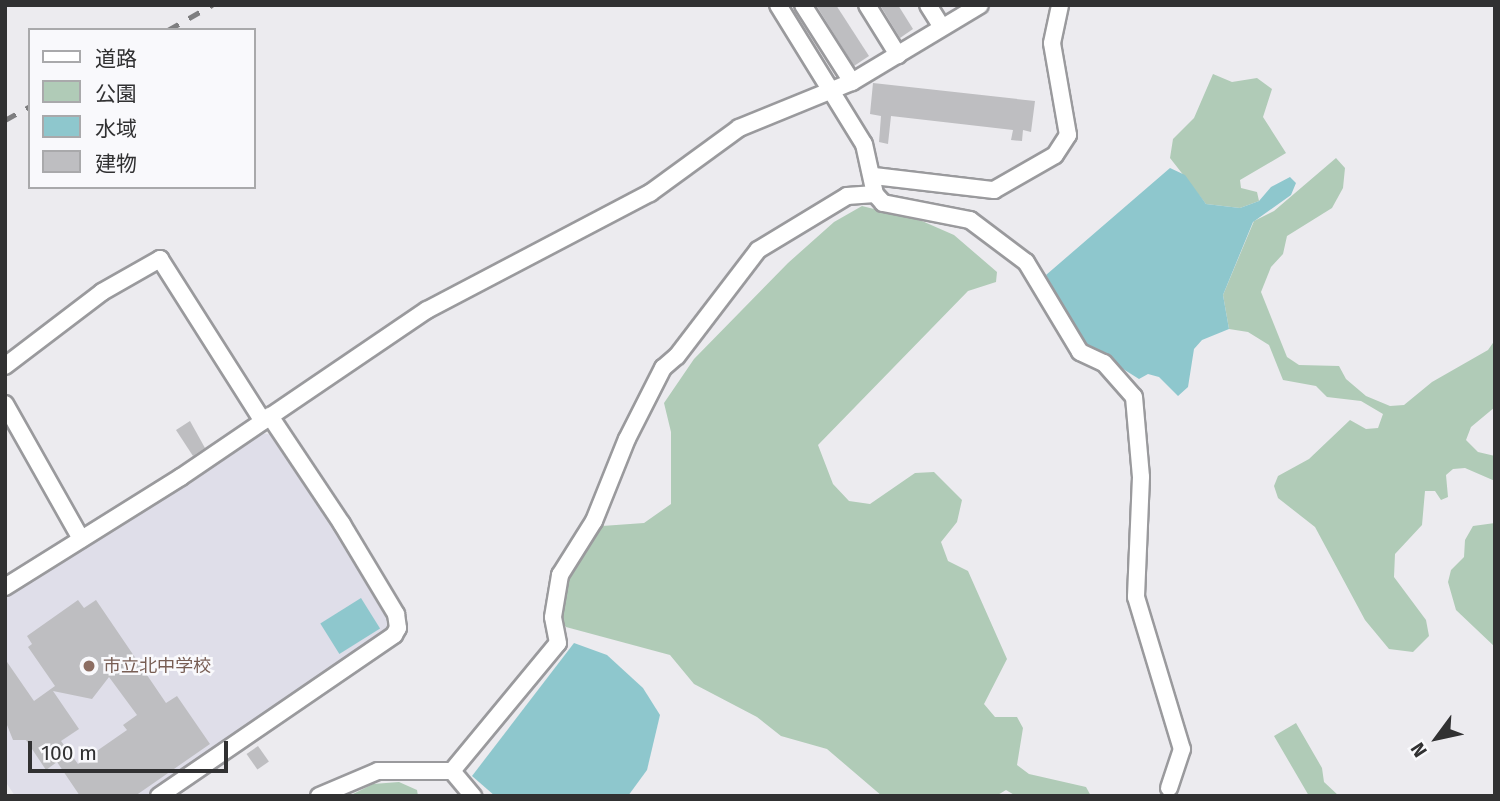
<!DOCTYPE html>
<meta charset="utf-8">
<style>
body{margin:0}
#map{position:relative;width:1500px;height:801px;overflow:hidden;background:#ecebef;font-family:"Fira Sans","Noto Sans JP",sans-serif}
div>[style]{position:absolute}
.built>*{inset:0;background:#dfdee9}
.green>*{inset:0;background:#b0cbb7}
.water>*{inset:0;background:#8ec7cd;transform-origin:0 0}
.building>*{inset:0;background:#bebec1;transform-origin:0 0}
.roads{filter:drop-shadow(2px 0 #9a9a9d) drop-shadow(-2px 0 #9a9a9d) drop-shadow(0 2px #9a9a9d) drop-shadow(0 -2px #9a9a9d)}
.street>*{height:16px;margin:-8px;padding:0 8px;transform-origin:8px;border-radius:8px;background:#fff}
.rail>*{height:4.5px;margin-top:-2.25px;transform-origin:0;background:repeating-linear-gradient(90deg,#7e7e80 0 12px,transparent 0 24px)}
.dots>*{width:19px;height:19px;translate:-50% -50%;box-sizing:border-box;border:4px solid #f9f9fc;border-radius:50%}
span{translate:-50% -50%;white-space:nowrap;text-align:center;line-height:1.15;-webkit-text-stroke:5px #f9f9fc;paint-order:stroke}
.education-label{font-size:18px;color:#785e54}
.left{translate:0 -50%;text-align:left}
.frame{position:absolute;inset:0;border:7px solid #313132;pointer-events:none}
.legend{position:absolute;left:28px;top:28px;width:228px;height:161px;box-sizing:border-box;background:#f9f9fc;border:2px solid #a9a9ab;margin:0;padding:9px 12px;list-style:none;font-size:21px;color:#313132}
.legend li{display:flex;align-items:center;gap:14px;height:35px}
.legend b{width:35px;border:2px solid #a9a9ab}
.north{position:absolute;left:1402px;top:703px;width:70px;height:70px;-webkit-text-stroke:5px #f9f9fc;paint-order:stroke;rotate:237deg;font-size:19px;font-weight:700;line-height:28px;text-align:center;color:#313132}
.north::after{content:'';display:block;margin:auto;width:24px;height:32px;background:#313132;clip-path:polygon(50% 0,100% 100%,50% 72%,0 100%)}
.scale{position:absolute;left:28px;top:741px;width:200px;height:32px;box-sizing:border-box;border:4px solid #313132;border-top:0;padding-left:9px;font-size:21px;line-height:24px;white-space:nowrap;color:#313132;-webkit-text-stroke:5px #f9f9fc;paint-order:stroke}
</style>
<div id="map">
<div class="built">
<i style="clip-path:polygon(261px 433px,274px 435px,347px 540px,389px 618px,386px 638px,152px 796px,15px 796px,5px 781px,5px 597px)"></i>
</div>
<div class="green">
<i style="clip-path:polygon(1213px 74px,1232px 82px,1257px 78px,1272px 89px,1263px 117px,1286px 153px,1240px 180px,1241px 188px,1257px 192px,1259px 201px,1240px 208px,1206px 204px,1170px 158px,1173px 139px,1194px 118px)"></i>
<i style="clip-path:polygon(1336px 158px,1345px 168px,1343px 188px,1332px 208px,1287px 236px,1283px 254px,1271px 267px,1261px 292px,1287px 357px,1299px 365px,1339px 366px,1346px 379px,1366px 396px,1390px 406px,1404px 405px,1432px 382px,1488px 350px,1495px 340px,1495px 407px,1471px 427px,1466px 440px,1478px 452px,1495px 456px,1495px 481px,1465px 468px,1453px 469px,1446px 475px,1448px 497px,1441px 500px,1435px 491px,1425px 491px,1422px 525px,1395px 554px,1394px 577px,1426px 620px,1429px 636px,1413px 652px,1389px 649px,1365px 620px,1315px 527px,1278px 498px,1274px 486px,1278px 476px,1309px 459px,1350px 420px,1366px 429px,1378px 428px,1383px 414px,1361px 401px,1327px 397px,1316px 386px,1283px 380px,1269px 345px,1248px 332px,1229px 329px,1223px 295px,1254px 221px,1274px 211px)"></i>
<i style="clip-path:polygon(862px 206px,922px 221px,954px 235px,997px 272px,996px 282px,968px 291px,818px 445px,833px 484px,849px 501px,870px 504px,915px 473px,934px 472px,962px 500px,957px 522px,941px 542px,948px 561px,968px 571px,1007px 659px,984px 704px,995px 717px,1017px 717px,1023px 728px,1017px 765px,1029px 774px,1086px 787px,1091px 796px,1016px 796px,1006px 790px,996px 796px,882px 796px,827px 749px,781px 736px,757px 717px,694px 684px,670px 655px,566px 627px,557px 616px,557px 595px,602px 526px,644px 523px,671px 504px,671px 432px,664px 403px,694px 359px,788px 263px,834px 222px)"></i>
<i style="clip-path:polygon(1495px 523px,1495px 647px,1456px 610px,1448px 582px,1451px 570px,1464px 557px,1465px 540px,1473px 526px)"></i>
<i style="clip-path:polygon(1296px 723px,1322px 768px,1324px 782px,1339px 796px,1309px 796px,1274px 736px)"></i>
<i style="clip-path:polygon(399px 782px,417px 790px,418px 796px,349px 796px,373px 784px)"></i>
</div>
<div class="water">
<i style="clip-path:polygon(1170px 168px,1185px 175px,1206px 204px,1240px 208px,1259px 201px,1271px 187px,1290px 177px,1296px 183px,1291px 195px,1253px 222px,1223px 295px,1229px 329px,1202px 340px,1194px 349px,1188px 387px,1178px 396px,1159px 377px,1148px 374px,1139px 379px,1085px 345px,1046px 275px)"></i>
<i style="left:361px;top:598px;width:36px;height:48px;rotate:58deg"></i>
<i style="clip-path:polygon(574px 643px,607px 655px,643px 688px,660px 715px,647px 770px,628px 796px,495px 796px,472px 776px)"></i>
</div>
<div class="building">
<i style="clip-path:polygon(816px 5px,836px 5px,869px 56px,854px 66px)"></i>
<i style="clip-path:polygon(880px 5px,898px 5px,913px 29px,900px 38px)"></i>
<i style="clip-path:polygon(873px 83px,1035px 101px,1031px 132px,1023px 130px,1022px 141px,1011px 140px,1013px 130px,891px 116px,888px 144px,879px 142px,881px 116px,870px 114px)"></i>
<i style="clip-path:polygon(190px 421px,205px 448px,193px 456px,176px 430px)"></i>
<i style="clip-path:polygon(evenodd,78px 600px,84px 608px,96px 600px,166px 703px,177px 696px,210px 744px,135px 796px,80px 796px,57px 762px,46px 770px,26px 740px,13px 740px,5px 720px,5px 659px,34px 701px,55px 686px,28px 647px,32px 644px,27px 636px,78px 600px,109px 677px,137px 715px,123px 725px,127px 730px,78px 764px,61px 741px,79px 729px,53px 691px,92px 699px,109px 677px)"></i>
<i style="left:258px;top:746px;width:19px;height:14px;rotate:55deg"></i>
</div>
<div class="roads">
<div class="street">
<i style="left:778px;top:5px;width:163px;rotate:58.3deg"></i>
<i style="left:864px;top:144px;width:51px;rotate:77.6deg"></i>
<i style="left:875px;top:194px;width:12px;rotate:48deg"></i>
<i style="left:883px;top:203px;width:89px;rotate:11.1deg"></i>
<i style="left:970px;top:220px;width:70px;rotate:36.9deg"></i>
<i style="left:1026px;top:262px;width:105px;rotate:59deg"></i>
<i style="left:1080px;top:352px;width:26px;rotate:25deg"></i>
<i style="left:1104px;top:363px;width:45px;rotate:48.6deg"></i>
<i style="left:1134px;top:397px;width:80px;rotate:85deg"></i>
<i style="left:1141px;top:477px;width:120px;rotate:92.4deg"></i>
<i style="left:1136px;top:597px;width:159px;rotate:73.2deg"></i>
<i style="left:1182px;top:749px;width:41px;rotate:108.4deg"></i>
<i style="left:803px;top:5px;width:91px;rotate:57.5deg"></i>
<i style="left:867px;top:5px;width:59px;rotate:58.2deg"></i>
<i style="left:928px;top:5px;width:26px;rotate:58deg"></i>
<i style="left:874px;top:176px;width:121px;rotate:6.7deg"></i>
<i style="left:994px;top:190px;width:70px;rotate:-29.8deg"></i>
<i style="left:1055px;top:155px;width:24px;rotate:-57deg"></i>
<i style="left:1068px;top:135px;width:93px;rotate:-99.9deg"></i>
<i style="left:1052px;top:43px;width:39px;rotate:-78deg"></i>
<i style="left:5px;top:366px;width:122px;rotate:-37.3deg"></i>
<i style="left:102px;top:292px;width:67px;rotate:-29.6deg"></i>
<i style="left:160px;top:259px;width:192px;rotate:57.6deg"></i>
<i style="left:5px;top:404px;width:155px;rotate:60.6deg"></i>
<i style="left:5px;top:587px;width:208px;rotate:-32deg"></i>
<i style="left:181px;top:477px;width:297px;rotate:-34.2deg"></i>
<i style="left:427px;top:310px;width:252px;rotate:-27.7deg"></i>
<i style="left:650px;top:193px;width:110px;rotate:-36.1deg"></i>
<i style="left:739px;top:128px;width:122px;rotate:-22.2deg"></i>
<i style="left:852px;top:82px;width:149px;rotate:-31deg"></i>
<i style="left:452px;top:771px;width:33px;rotate:50deg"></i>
<i style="left:159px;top:796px;width:285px;rotate:-34.4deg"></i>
<i style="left:394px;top:635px;width:8px;rotate:-60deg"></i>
<i style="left:398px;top:628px;width:14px;rotate:-98deg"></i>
<i style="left:396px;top:614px;width:105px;rotate:-121deg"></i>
<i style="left:342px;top:524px;width:130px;rotate:-123.7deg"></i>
<i style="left:319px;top:796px;width:64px;rotate:-23deg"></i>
<i style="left:378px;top:771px;width:74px"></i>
<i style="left:452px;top:771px;width:166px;rotate:-50.4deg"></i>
<i style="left:558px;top:643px;width:26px;rotate:-101deg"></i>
<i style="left:553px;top:617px;width:43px;rotate:-80.5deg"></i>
<i style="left:560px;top:575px;width:64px;rotate:-57.8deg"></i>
<i style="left:594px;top:521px;width:88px;rotate:-68.1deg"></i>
<i style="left:627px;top:439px;width:80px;rotate:-63.1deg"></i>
<i style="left:663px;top:368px;width:18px;rotate:-41deg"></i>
<i style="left:677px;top:356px;width:133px;rotate:-52.6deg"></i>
<i style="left:758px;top:250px;width:104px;rotate:-31.2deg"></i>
<i style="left:847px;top:196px;width:28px;rotate:-4deg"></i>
</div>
</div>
<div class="rail">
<i style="left:168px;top:30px;width:51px;rotate:-29.6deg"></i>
<i style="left:5px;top:120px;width:29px;rotate:-29deg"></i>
</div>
<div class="dots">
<i style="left:89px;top:666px;background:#8d6e63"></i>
</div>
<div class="education-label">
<span class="left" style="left:103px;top:666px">市立北中学校</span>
</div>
<div class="frame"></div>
<ul class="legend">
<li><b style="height:9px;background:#fff"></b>道路</li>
<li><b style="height:19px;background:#b0cbb7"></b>公園</li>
<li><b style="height:19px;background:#8ec7cd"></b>水域</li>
<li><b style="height:19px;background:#bebec1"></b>建物</li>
</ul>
<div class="north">N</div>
<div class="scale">100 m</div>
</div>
